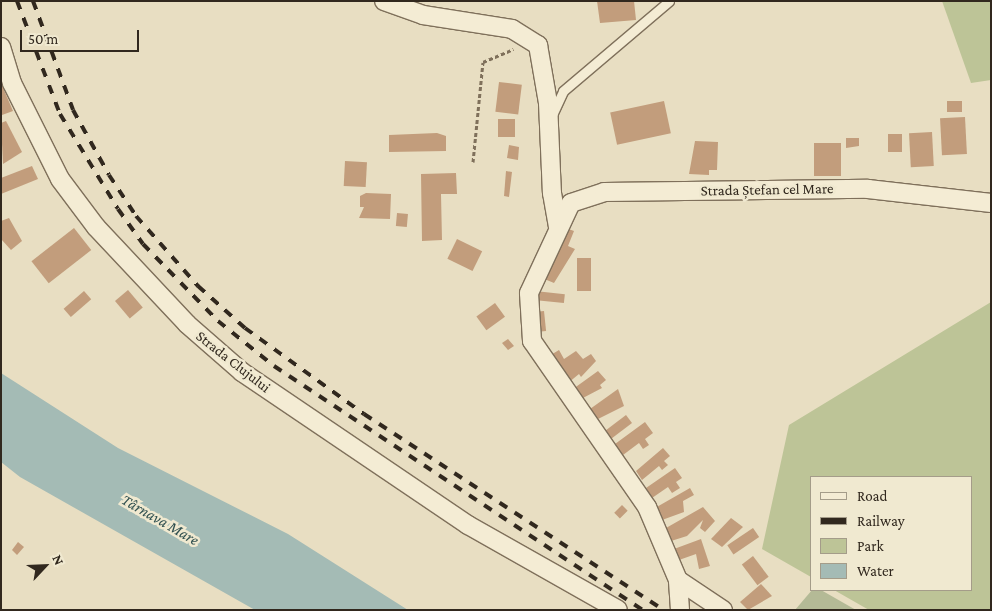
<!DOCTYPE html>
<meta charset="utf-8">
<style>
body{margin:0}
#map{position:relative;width:992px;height:611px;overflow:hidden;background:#e8dec2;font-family:"Crimson Pro",serif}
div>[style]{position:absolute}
.green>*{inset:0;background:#bdc497}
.cemetery>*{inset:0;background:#b4ba96}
.water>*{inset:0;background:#a4bbb5}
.building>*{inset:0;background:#c29d7c;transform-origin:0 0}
.path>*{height:3px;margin-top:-1.5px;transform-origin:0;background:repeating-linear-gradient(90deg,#7f705b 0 4px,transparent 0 6.5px)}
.roads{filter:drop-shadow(1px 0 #7f705b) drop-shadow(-1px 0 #7f705b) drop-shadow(0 1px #7f705b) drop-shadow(0 -1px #7f705b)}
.service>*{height:9px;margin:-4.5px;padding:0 4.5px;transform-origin:4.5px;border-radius:4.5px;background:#f4ecd4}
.minor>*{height:18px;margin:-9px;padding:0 9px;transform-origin:9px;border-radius:9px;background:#f4ecd4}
.rail>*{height:4px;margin-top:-2px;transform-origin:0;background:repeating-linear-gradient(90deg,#31281e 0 9px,transparent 0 18px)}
span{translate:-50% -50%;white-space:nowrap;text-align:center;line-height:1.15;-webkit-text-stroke:5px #f0e9d0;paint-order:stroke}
.street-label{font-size:15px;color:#31281e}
.water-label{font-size:16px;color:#2f4f4f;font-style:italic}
.frame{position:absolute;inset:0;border:2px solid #31281e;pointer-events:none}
.legend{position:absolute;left:810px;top:476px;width:162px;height:115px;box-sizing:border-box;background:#f0e9d0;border:1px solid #a49c89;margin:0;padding:6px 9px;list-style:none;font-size:15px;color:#31281e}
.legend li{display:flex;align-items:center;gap:10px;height:25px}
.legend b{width:25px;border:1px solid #a49c89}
.north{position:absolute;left:20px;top:541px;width:50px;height:50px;-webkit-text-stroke:4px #f0e9d0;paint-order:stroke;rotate:65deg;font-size:14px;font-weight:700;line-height:20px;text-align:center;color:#31281e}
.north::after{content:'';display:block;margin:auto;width:18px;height:22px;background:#31281e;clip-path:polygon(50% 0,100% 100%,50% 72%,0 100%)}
.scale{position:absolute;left:20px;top:30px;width:119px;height:22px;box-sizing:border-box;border:2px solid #31281e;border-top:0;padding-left:6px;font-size:15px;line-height:18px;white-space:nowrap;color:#31281e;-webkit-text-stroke:4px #f0e9d0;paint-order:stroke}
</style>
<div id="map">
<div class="green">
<i style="clip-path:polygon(942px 1px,991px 1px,991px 80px,971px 83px)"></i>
<i style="clip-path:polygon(991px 302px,991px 610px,869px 610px,834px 590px,971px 590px,971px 477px,811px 477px,811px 577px,762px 549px,789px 425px)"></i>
</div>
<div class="cemetery">
<i style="clip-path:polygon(812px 590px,821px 590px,856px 610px,795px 610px)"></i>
</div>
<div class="water">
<i style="clip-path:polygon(1px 373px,118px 448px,288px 534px,408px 610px,255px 610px,20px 477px,1px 462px)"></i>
</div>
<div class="building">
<i style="clip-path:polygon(597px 1px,634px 1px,636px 20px,600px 23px)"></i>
<i style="left:499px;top:82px;width:23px;height:30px;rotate:7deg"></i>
<i style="clip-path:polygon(1px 83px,13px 111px,2px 115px,1px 112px)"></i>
<i style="left:664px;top:101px;width:33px;height:55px;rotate:78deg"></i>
<i style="left:962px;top:101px;width:11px;height:15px;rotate:90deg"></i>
<i style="left:965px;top:117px;width:37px;height:25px;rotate:87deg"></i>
<i style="left:498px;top:119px;width:17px;height:18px"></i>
<i style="clip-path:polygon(6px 121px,22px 152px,3px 164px,1px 123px)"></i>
<i style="left:932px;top:132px;width:34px;height:23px;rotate:87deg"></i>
<i style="clip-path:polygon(437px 133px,446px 136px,446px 151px,389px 152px,389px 135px)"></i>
<i style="left:888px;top:134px;width:14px;height:18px"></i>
<i style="clip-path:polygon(846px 138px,859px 138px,859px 146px,846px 148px)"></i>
<i style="clip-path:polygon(695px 141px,718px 142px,717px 170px,709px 170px,709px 175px,689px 174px)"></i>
<i style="left:814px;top:143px;width:27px;height:33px"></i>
<i style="clip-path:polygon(509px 145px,519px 147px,518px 160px,507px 158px)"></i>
<i style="left:345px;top:161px;width:22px;height:25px;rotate:3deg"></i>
<i style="clip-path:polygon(32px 166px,38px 179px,1px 194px,1px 178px)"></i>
<i style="clip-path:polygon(506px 171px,512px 172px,509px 197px,504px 196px)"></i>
<i style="clip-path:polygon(456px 173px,457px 194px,441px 194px,442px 240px,422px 241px,421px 174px)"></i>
<i style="clip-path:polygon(366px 193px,391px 194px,390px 219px,359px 218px,364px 207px,360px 207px,360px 196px)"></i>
<i style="left:397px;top:213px;width:11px;height:13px;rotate:5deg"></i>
<i style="clip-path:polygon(9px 218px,22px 241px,11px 250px,1px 239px,1px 221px)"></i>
<i style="clip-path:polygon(563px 227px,574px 231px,568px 246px,575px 249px,554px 283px,542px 278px)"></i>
<i style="left:74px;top:228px;width:28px;height:54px;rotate:52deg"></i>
<i style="left:457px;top:239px;width:28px;height:22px;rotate:26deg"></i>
<i style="left:577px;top:258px;width:14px;height:33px"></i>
<i style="left:128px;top:290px;width:23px;height:17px;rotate:50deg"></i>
<i style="left:84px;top:291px;width:11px;height:27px;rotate:49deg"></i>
<i style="left:535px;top:291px;width:30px;height:9px;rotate:6deg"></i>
<i style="left:495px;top:303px;width:17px;height:23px;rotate:54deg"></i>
<i style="left:544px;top:311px;width:20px;height:10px;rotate:84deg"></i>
<i style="clip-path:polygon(508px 339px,514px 346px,508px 350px,502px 343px)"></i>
<i style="clip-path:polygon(559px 350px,564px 359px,576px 351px,583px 359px,591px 354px,596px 361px,581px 377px,579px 374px,568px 383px,549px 356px)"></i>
<i style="clip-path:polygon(598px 371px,606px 380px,600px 385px,602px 388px,581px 399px,573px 389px)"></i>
<i style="clip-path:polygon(618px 389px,624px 406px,598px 419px,590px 409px)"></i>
<i style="left:626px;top:415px;width:10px;height:26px;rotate:53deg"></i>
<i style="clip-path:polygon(645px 422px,653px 433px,645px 439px,649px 445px,643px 449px,639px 443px,623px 455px,615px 444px)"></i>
<i style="clip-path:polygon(663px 448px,670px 456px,664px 461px,668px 465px,662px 470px,659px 466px,642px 480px,636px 471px)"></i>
<i style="clip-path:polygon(675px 468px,682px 478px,676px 482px,680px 488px,672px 493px,668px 487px,652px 498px,646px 488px)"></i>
<i style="clip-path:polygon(690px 488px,694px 495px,683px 501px,684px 512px,662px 520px,655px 508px)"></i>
<i style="left:622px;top:505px;width:8px;height:11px;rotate:45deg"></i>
<i style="clip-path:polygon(703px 507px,715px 521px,705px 532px,700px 528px,703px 520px,687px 536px,671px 541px,666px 528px)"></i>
<i style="clip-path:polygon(731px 518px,743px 527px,722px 547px,711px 539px)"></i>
<i style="left:753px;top:528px;width:11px;height:31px;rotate:56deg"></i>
<i style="clip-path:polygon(701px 539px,710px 566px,699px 569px,696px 554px,679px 560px,674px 549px)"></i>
<i style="clip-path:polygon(18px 542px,24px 547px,17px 555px,12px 550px)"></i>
<i style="left:753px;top:556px;width:26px;height:14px;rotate:53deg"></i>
<i style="clip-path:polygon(761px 584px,772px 596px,748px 610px,740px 602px)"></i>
</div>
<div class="path">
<i style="left:473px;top:162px;width:100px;rotate:-84.3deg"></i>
<i style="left:483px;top:62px;width:33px;rotate:-23deg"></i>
</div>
<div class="roads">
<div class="service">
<i style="left:552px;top:115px;width:26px;rotate:-65deg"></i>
<i style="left:563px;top:91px;width:139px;rotate:-40.3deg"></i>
</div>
<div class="minor">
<i style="left:384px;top:1px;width:41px;rotate:19.7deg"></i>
<i style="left:423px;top:15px;width:90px;rotate:8.9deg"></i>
<i style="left:512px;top:29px;width:31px;rotate:32deg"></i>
<i style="left:538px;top:45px;width:59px;rotate:80.2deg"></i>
<i style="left:548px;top:103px;width:90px;rotate:87.5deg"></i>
<i style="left:552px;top:193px;width:34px;rotate:80deg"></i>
<i style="left:1px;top:47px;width:38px;rotate:73deg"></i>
<i style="left:12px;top:83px;width:107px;rotate:63.4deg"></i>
<i style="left:60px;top:179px;width:60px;rotate:53.1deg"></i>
<i style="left:96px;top:227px;width:133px;rotate:46.8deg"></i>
<i style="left:187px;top:324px;width:73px;rotate:41.1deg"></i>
<i style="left:242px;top:372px;width:273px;rotate:34.1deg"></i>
<i style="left:468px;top:525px;width:172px;rotate:29.5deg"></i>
<i style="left:678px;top:580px;width:54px;rotate:33.7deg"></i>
<i style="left:680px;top:610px;width:30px;rotate:-94deg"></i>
<i style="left:678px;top:580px;width:79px;rotate:-113deg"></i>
<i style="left:647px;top:507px;width:202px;rotate:-124.7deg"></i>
<i style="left:532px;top:341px;width:48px;rotate:-93.6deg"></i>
<i style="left:529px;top:293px;width:99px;rotate:-65deg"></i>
<i style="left:571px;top:203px;width:35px;rotate:-18deg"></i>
<i style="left:604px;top:192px;width:264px;rotate:-0.7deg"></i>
<i style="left:868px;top:189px;width:124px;rotate:6.5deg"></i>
</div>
</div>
<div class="rail">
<i style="left:17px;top:1px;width:121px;rotate:69.2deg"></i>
<i style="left:60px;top:114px;width:111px;rotate:58.6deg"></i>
<i style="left:118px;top:209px;width:43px;rotate:54.5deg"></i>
<i style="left:143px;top:244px;width:107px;rotate:45.8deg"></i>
<i style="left:218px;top:321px;width:72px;rotate:38.8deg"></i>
<i style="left:274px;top:366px;width:442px;rotate:33.5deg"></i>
<i style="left:33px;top:1px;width:116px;rotate:69.8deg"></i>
<i style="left:73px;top:110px;width:74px;rotate:61deg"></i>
<i style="left:109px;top:175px;width:49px;rotate:56.6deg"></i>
<i style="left:136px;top:216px;width:94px;rotate:48.5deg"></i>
<i style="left:198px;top:286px;width:63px;rotate:41.8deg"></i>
<i style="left:245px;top:328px;width:147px;rotate:35.9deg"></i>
<i style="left:364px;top:414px;width:358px;rotate:33.2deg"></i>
</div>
<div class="street-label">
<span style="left:767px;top:190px;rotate:-1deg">Strada Ștefan cel Mare</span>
<span style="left:233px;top:362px;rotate:38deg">Strada Clujului</span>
</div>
<div class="water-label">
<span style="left:160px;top:520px;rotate:30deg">Târnava Mare</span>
</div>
<div class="frame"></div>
<ul class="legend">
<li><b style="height:6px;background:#f4ecd4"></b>Road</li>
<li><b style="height:6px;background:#31281e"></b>Railway</li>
<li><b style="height:14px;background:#bdc497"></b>Park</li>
<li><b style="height:14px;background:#a4bbb5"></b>Water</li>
</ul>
<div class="north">N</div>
<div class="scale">50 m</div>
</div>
